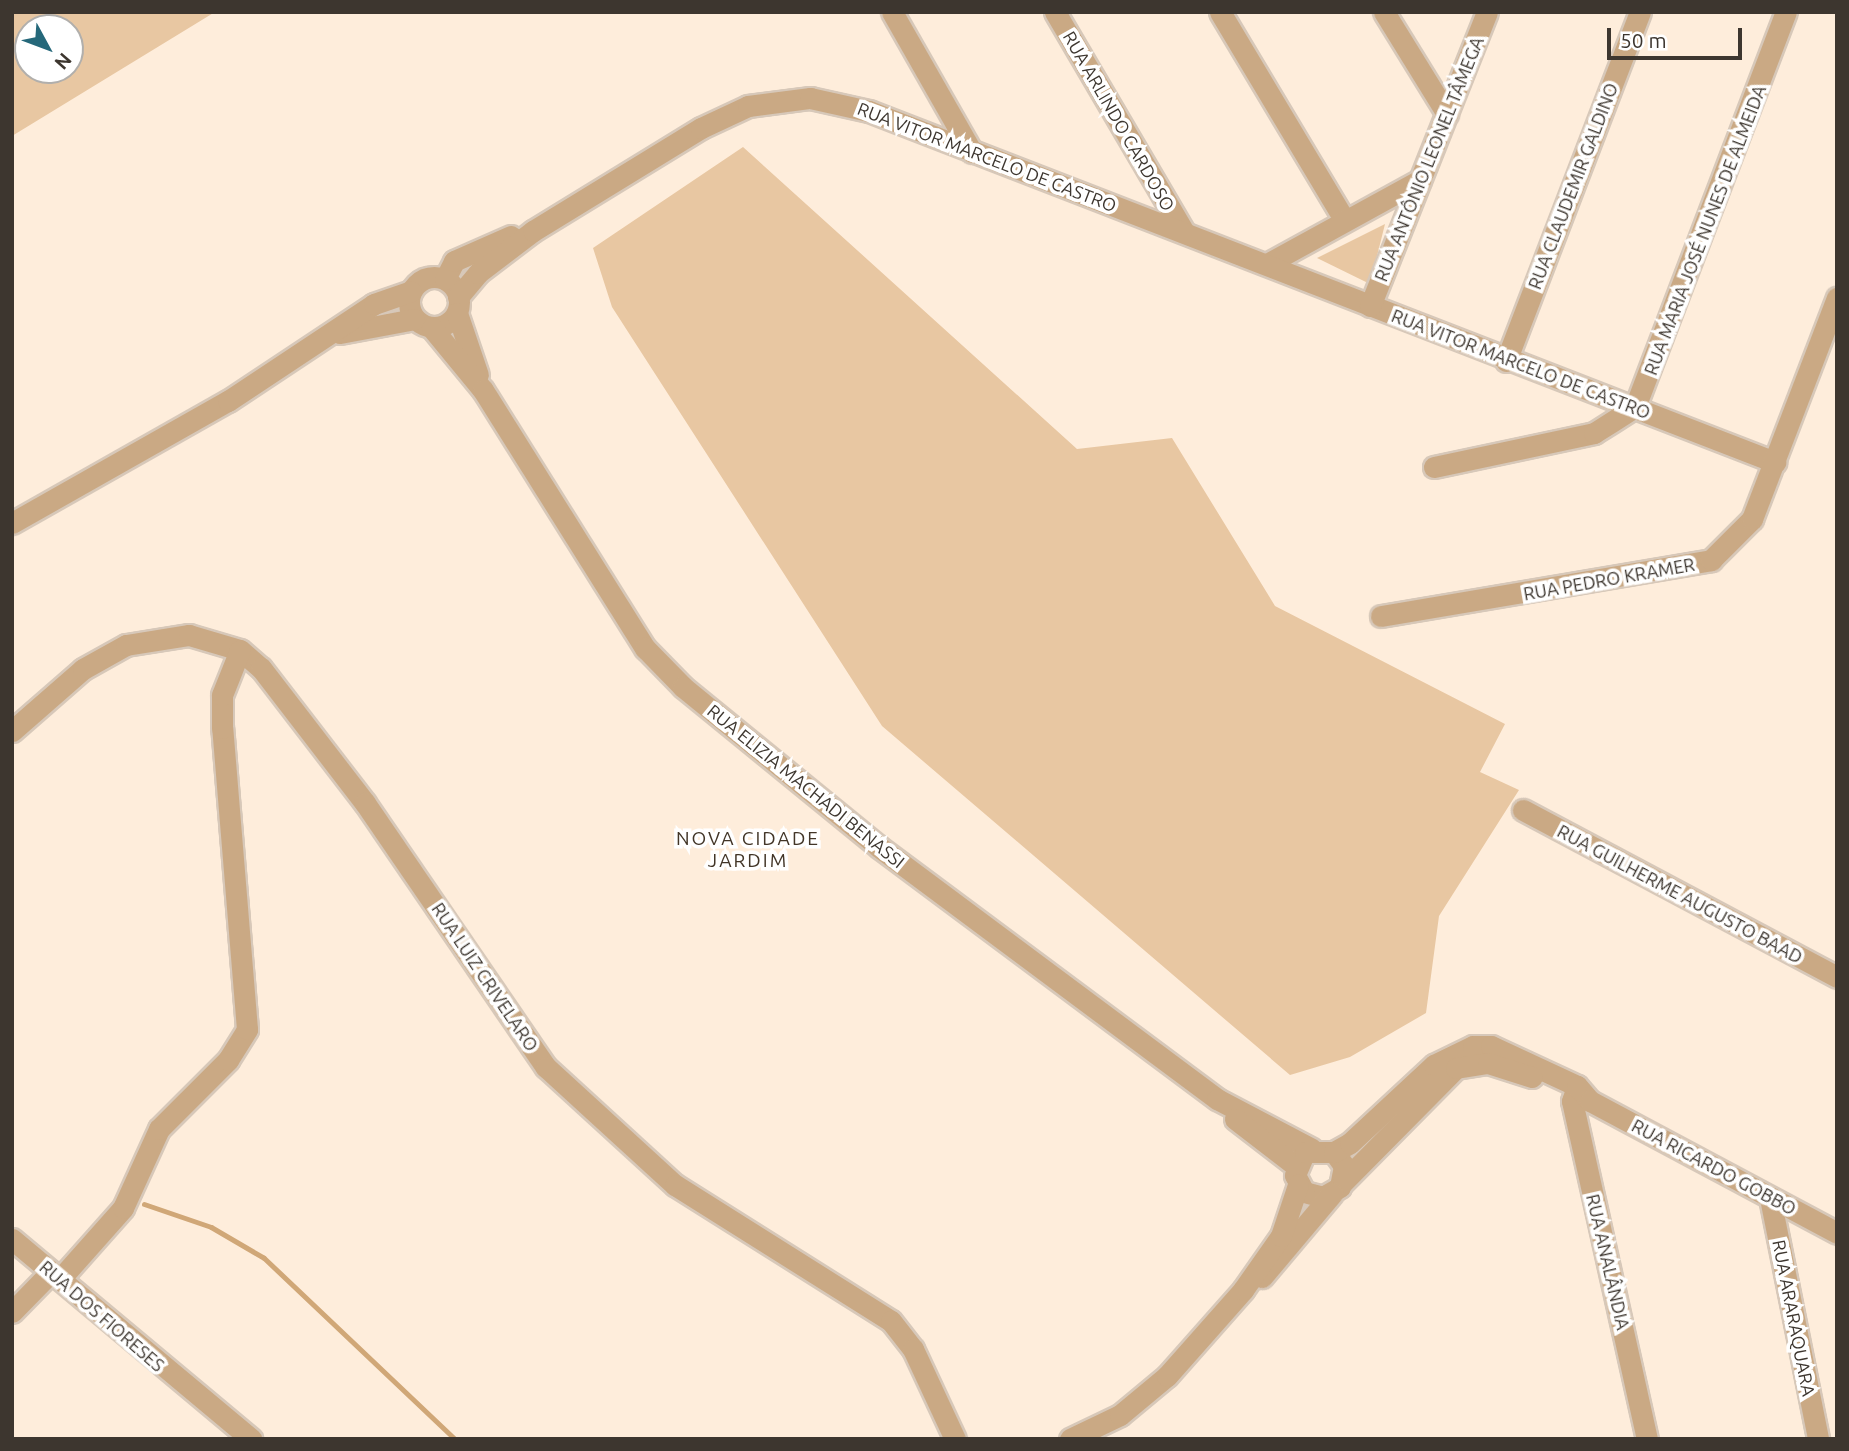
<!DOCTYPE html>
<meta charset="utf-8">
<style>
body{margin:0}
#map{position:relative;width:1849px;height:1451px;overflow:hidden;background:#feeddb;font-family:Ubuntu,sans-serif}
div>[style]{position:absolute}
.green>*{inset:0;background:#e8c7a2}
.stream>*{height:5px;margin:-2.5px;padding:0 2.5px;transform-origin:2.5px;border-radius:2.5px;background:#d0a777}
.roads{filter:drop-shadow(2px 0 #d7c8b9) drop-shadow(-2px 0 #d7c8b9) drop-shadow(0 2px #d7c8b9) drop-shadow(0 -2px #d7c8b9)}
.street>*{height:21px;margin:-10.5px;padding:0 10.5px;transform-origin:10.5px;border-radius:10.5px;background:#caa984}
.street>.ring{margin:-10.5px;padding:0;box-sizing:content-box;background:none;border:21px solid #caa984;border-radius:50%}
span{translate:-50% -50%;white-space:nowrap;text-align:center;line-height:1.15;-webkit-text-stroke:7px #fff;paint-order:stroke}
.street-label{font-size:18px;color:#3d362f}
.neighbourhood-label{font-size:19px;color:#423527;letter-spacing:2px}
.frame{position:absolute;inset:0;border:14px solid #3d362f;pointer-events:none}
.north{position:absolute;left:14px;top:14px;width:70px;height:70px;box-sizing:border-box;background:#fff;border:2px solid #b1afac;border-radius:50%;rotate:131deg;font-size:19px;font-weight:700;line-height:28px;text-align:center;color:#3d362f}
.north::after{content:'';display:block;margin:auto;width:24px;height:32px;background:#25687a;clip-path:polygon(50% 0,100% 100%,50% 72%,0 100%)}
.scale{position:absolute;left:1607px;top:28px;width:135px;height:32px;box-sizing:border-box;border:4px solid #3d362f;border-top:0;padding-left:9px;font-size:21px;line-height:24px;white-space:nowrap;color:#3d362f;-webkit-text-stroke:5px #fff;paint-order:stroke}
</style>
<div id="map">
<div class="green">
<i style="clip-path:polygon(evenodd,12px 12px,215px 12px,12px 136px,12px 12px,28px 28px,70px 28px,70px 70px,28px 70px,28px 28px)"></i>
<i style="clip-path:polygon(743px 147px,1077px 449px,1172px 438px,1275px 606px,1505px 724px,1480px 772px,1519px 790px,1439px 916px,1426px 1013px,1350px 1057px,1290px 1075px,882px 726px,612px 307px,593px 248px)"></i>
<i style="clip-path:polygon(1385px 224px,1370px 284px,1317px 258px)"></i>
</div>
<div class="stream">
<i style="left:144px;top:1204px;width:71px;rotate:18.9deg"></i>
<i style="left:211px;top:1227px;width:61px;rotate:30.3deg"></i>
<i style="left:264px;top:1258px;width:263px;rotate:43.5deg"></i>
</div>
<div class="roads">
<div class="street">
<i style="left:892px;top:12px;width:161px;rotate:60.3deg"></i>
<i style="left:1055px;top:12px;width:253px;rotate:59.6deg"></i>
<i style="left:1220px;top:12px;width:241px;rotate:59.1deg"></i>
<i style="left:1384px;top:12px;width:120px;rotate:58.3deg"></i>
<i style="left:1269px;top:263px;width:172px;rotate:-28.8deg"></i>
<i class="ring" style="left:409px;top:277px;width:29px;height:29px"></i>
<i style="left:445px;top:279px;width:20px;rotate:-63deg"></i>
<i style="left:454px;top:261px;width:62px;rotate:-23.7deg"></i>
<i style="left:458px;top:297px;width:31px;rotate:-50deg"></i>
<i style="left:478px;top:273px;width:69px;rotate:-37.4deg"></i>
<i style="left:533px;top:231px;width:197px;rotate:-31.5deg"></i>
<i style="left:701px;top:128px;width:52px;rotate:-25.1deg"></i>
<i style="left:748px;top:106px;width:63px;rotate:-7.4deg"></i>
<i style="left:810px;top:98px;width:60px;rotate:12.4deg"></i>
<i style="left:869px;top:111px;width:972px;rotate:21.18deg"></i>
<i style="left:1370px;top:306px;width:316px;rotate:-68.3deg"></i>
<i style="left:457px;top:313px;width:65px;rotate:71.3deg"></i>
<i style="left:432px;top:328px;width:80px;rotate:50.6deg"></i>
<i style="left:483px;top:390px;width:305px;rotate:57.9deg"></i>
<i style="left:645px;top:648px;width:54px;rotate:45.7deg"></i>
<i style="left:683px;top:687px;width:253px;rotate:39.2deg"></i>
<i style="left:879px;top:847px;width:422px;rotate:36.7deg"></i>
<i style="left:1217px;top:1099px;width:107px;rotate:27.8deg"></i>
<i style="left:340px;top:333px;width:75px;rotate:-10.7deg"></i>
<i style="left:1506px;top:361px;width:374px;rotate:-69deg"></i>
<i style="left:1434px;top:467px;width:164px;rotate:-12deg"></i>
<i style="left:1594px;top:433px;width:49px;rotate:-32.4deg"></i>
<i style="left:1635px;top:407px;width:423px;rotate:-69.1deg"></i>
<i style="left:12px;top:523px;width:248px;rotate:-29.5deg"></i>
<i style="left:228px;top:401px;width:175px;rotate:-33.6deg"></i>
<i style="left:374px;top:304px;width:39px;rotate:-19deg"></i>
<i style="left:1381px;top:616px;width:335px;rotate:-9.6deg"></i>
<i style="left:1711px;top:560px;width:58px;rotate:-45deg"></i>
<i style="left:1752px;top:519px;width:237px;rotate:-69deg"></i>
<i style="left:12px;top:731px;width:94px;rotate:-41.1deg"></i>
<i style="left:83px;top:669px;width:49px;rotate:-29.2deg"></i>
<i style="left:126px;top:645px;width:64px;rotate:-9deg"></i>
<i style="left:189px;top:635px;width:53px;rotate:16.4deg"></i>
<i style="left:240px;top:650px;width:28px;rotate:41deg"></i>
<i style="left:261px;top:668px;width:170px;rotate:52.4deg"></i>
<i style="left:365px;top:803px;width:320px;rotate:55.6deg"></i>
<i style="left:546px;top:1067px;width:175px;rotate:42.5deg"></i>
<i style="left:675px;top:1185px;width:255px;rotate:32.2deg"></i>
<i style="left:891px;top:1321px;width:36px;rotate:52deg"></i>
<i style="left:913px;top:1349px;width:99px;rotate:65deg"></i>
<i style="left:1523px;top:810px;width:356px;rotate:28deg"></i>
<i style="left:1577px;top:1086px;width:16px;rotate:108deg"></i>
<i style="left:1572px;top:1101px;width:346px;rotate:77.5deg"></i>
<i style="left:1235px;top:1119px;width:77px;rotate:37.6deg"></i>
<i style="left:1334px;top:1152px;width:17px;rotate:54deg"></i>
<i style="left:1344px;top:1166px;width:21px;rotate:101deg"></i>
<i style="left:1340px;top:1187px;width:20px;rotate:150deg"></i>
<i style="left:1323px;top:1197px;width:20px;rotate:-165deg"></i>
<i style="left:1304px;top:1192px;width:19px;rotate:-118deg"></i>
<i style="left:1295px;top:1175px;width:25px;rotate:-67deg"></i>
<i style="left:1305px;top:1152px;width:29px"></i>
<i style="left:1334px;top:1152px;width:18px;rotate:-29deg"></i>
<i style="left:1350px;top:1143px;width:115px;rotate:-42.9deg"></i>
<i style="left:1434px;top:1065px;width:43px;rotate:-26deg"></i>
<i style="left:1473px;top:1046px;width:18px"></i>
<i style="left:1491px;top:1046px;width:95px;rotate:24.9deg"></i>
<i style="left:1577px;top:1086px;width:20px;rotate:49deg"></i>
<i style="left:1590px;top:1101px;width:280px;rotate:28.1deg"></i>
<i style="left:1343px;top:1182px;width:161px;rotate:-45.3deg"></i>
<i style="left:1456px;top:1068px;width:32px;rotate:-9deg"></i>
<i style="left:1488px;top:1063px;width:46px;rotate:17.7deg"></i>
<i style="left:1770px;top:1198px;width:246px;rotate:78.7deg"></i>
<i style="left:12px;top:1239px;width:312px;rotate:39.9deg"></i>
<i style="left:1262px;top:1277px;width:109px;rotate:-49.9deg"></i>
<i style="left:60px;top:1279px;width:95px;rotate:-48.4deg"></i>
<i style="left:123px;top:1208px;width:87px;rotate:-65.5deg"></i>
<i style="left:159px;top:1129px;width:98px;rotate:-45deg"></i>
<i style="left:228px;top:1060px;width:36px;rotate:-58deg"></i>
<i style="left:247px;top:1029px;width:302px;rotate:-94.7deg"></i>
<i style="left:222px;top:728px;width:33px;rotate:-90deg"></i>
<i style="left:222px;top:695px;width:48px;rotate:-68.2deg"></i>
<i style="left:12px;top:1312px;width:56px;rotate:-45.7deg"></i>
<i style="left:1070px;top:1439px;width:55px;rotate:-25.6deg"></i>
<i style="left:1120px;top:1415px;width:61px;rotate:-39.7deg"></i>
<i style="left:1167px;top:1376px;width:115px;rotate:-48.5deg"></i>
<i style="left:1243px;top:1290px;width:66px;rotate:-54.9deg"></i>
<i style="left:1281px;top:1236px;width:54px;rotate:-71.6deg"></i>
</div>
</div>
<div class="street-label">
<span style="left:1119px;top:121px;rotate:60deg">RUA ARLINDO CARDOSO</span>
<span style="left:987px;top:157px;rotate:21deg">RUA VITOR MARCELO DE CASTRO</span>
<span style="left:1429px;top:159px;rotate:-68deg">RUA ANTÔNIO LEONEL TÂMEGA</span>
<span style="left:1573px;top:186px;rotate:-69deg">RUA CLAUDEMIR GALDINO</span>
<span style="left:1705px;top:230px;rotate:-69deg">RUA MARIA JOSÉ NUNES DE ALMEIDA</span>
<span style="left:1521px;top:364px;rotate:21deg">RUA VITOR MARCELO DE CASTRO</span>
<span style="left:1609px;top:579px;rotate:-10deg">RUA PEDRO KRAMER</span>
<span style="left:806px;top:786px;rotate:39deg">RUA ELIZIA MACHADI BENASSI</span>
<span style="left:1680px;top:894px;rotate:28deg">RUA GUILHERME AUGUSTO BAAD</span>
<span style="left:485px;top:977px;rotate:56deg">RUA LUIZ CRIVELARO</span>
<span style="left:1714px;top:1167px;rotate:28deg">RUA RICARDO GOBBO</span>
<span style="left:1608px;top:1262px;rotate:77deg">RUA ANALÂNDIA</span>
<span style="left:102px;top:1316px;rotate:41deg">RUA DOS FIORESES</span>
<span style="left:1794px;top:1318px;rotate:79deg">RUA ARARAQUARA</span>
</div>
<div class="neighbourhood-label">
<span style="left:748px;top:850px">NOVA CIDADE<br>JARDIM</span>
</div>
<div class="frame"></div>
<div class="north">N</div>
<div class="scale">50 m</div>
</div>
